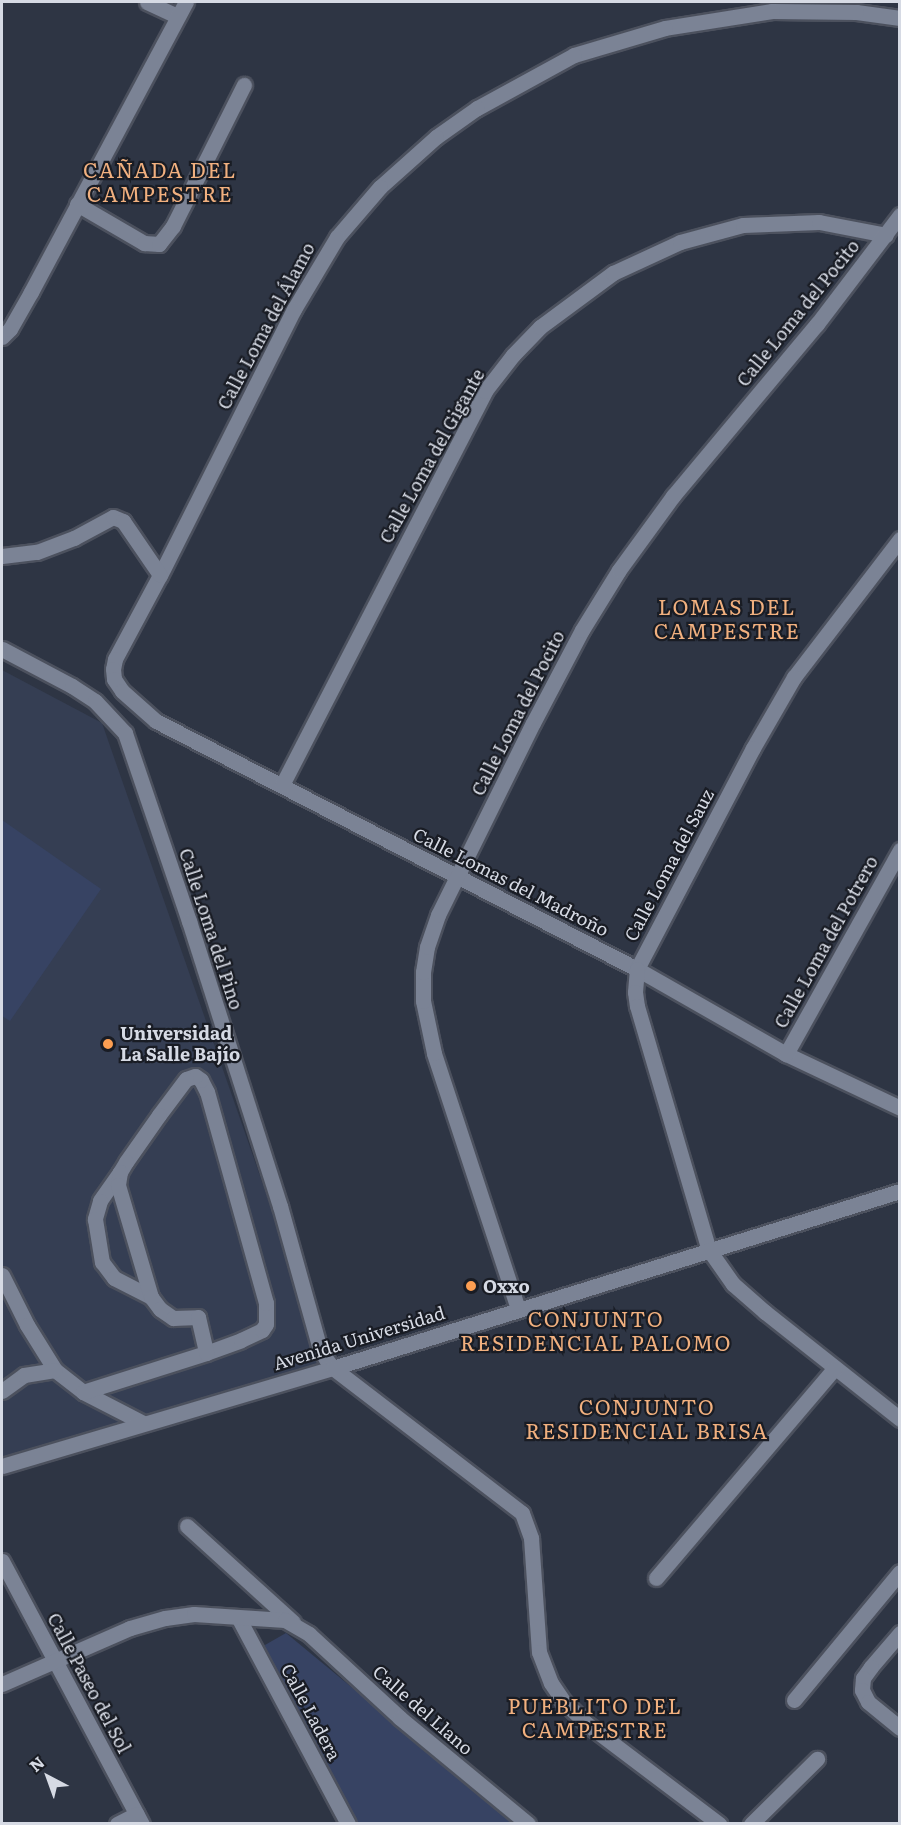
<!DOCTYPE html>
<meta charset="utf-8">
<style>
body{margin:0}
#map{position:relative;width:901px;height:1825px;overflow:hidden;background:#2e3544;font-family:Literata,serif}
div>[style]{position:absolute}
.built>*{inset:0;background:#353e53}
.green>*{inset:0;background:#374363}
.roads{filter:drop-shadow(2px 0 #4c515e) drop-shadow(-2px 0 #4c515e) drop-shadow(0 2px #4c515e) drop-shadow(0 -2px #4c515e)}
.minor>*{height:15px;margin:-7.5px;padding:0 7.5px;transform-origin:7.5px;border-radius:7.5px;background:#7b8395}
.dots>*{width:16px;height:16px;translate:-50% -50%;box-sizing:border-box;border:3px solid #191c24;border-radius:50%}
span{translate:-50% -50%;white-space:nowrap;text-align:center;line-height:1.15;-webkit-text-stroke:4.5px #191c24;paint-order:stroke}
.street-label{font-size:18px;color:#d6dae4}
.poi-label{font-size:18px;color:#d6dae4;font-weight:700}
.left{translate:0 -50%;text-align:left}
.quarter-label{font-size:21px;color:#f1b07f;letter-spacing:1.5px}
.frame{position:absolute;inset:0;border:3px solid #d6dae4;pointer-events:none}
.north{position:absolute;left:18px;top:1747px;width:60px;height:60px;-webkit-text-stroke:4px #191c24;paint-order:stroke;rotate:319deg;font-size:16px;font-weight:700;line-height:24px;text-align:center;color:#d6dae4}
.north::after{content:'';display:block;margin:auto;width:21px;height:27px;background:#d6dae4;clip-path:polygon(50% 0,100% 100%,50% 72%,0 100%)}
</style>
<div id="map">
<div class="built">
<i style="clip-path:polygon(2px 670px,102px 723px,326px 1365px,2px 1458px)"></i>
</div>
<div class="green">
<i style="clip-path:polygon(2px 820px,101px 889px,10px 1021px,2px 1016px)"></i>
<i style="clip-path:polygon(286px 1633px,516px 1823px,356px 1823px,266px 1654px,265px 1645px)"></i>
</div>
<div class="roads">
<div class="minor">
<i style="left:147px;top:2px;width:33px;rotate:25deg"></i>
<i style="left:900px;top:18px;width:44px;rotate:-172.2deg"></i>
<i style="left:856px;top:12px;width:84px;rotate:-179.3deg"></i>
<i style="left:772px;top:11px;width:108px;rotate:171deg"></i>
<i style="left:665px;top:28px;width:95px;rotate:163.5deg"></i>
<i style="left:574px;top:55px;width:111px;rotate:151.3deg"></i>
<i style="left:477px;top:108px;width:50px;rotate:144.7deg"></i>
<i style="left:436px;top:137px;width:75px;rotate:138.2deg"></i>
<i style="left:380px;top:187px;width:66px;rotate:130.7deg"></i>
<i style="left:337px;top:237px;width:84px;rotate:120.8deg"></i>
<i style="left:294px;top:309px;width:298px;rotate:116.7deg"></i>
<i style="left:160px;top:575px;width:95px;rotate:118.2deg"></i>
<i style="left:115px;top:659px;width:10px;rotate:101deg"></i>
<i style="left:113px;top:669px;width:10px;rotate:84deg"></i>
<i style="left:114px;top:679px;width:14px;rotate:56deg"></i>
<i style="left:122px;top:691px;width:45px;rotate:41.4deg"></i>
<i style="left:156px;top:721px;width:541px;rotate:27.28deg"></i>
<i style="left:637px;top:969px;width:172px;rotate:29.7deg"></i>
<i style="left:786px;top:1054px;width:126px;rotate:25.3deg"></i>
<i style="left:77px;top:204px;width:78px;rotate:30.2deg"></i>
<i style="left:144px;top:243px;width:15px;rotate:4deg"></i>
<i style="left:159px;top:244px;width:23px;rotate:-52deg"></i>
<i style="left:173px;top:226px;width:158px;rotate:-63.3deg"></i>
<i style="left:2px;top:337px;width:11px;rotate:-45deg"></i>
<i style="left:10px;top:329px;width:43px;rotate:-60.4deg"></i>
<i style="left:31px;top:292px;width:329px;rotate:-61.9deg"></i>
<i style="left:900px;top:539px;width:174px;rotate:127.5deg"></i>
<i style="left:794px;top:677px;width:82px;rotate:120deg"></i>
<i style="left:753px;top:748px;width:250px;rotate:117.7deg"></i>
<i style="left:637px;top:969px;width:23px;rotate:95deg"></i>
<i style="left:635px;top:992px;width:14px;rotate:82deg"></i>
<i style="left:637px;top:1006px;width:254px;rotate:73.6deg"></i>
<i style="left:709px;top:1250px;width:42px;rotate:54.8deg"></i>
<i style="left:733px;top:1284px;width:43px;rotate:41.2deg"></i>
<i style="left:765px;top:1312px;width:172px;rotate:38.4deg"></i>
<i style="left:2px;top:556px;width:35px;rotate:-7deg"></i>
<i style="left:37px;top:552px;width:40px;rotate:-21deg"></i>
<i style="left:74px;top:538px;width:44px;rotate:-28.3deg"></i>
<i style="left:113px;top:517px;width:11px;rotate:22deg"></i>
<i style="left:123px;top:521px;width:65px;rotate:55.6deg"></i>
<i style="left:2px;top:649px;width:79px;rotate:27.9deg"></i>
<i style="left:72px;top:686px;width:27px;rotate:33deg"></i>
<i style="left:95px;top:701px;width:44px;rotate:46.8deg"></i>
<i style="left:125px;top:733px;width:199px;rotate:71.2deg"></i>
<i style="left:189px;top:921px;width:299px;rotate:72.3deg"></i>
<i style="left:280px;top:1206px;width:145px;rotate:74.4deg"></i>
<i style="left:319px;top:1346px;width:15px;rotate:62deg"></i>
<i style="left:326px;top:1359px;width:11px;rotate:52deg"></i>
<i style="left:333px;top:1368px;width:238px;rotate:37.5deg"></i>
<i style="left:522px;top:1513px;width:27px;rotate:70deg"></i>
<i style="left:531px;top:1538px;width:114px;rotate:86deg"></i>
<i style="left:539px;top:1652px;width:33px;rotate:69deg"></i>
<i style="left:551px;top:1683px;width:23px;rotate:56deg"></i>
<i style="left:564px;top:1702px;width:32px;rotate:44deg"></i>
<i style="left:587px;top:1724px;width:166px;rotate:37.1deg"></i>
<i style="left:282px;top:785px;width:443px;rotate:-62.7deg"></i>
<i style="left:485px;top:391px;width:46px;rotate:-52.1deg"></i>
<i style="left:513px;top:355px;width:39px;rotate:-46deg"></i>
<i style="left:540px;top:327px;width:91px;rotate:-36.5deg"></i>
<i style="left:613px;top:273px;width:74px;rotate:-24.8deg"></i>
<i style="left:680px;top:242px;width:65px;rotate:-15.1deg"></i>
<i style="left:743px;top:225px;width:76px;rotate:-2.3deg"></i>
<i style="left:819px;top:222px;width:68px;rotate:11deg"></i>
<i style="left:786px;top:1054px;width:234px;rotate:-60.8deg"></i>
<i style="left:120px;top:1172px;width:35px;rotate:125deg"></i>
<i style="left:100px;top:1201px;width:19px;rotate:106deg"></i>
<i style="left:95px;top:1219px;width:44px;rotate:80.8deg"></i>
<i style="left:102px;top:1262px;width:20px;rotate:53deg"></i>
<i style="left:114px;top:1278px;width:42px;rotate:27.2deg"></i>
<i style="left:2px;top:1275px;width:56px;rotate:63.4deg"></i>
<i style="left:27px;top:1325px;width:53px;rotate:58.1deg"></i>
<i style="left:55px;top:1370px;width:36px;rotate:38deg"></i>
<i style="left:83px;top:1392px;width:68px;rotate:27.3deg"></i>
<i style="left:518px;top:1309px;width:269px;rotate:-108.2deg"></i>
<i style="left:434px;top:1053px;width:53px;rotate:-101.9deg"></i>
<i style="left:423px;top:1001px;width:29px;rotate:-90deg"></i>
<i style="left:423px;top:972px;width:25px;rotate:-81deg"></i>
<i style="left:427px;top:947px;width:34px;rotate:-71deg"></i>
<i style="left:438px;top:915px;width:214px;rotate:-63.7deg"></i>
<i style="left:533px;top:723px;width:105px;rotate:-62.2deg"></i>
<i style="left:582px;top:630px;width:70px;rotate:-58.3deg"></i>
<i style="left:619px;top:570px;width:92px;rotate:-53.9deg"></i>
<i style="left:673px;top:496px;width:224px;rotate:-50.1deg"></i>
<i style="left:817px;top:324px;width:137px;rotate:-52.7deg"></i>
<i style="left:2px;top:1391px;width:27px;rotate:-36deg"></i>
<i style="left:24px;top:1375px;width:31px;rotate:-9deg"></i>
<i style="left:83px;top:1392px;width:129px;rotate:-17.6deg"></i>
<i style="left:206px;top:1353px;width:37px;rotate:-20deg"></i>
<i style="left:241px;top:1340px;width:23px;rotate:-25deg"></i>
<i style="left:262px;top:1330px;width:7px;rotate:-56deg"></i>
<i style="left:266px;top:1324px;width:21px;rotate:-90deg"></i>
<i style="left:266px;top:1303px;width:219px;rotate:-105.6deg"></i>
<i style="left:207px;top:1092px;width:13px;rotate:-117deg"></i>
<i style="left:201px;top:1080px;width:7px;rotate:-146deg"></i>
<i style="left:195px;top:1076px;width:9px;rotate:162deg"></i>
<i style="left:186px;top:1079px;width:45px;rotate:126.9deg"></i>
<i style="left:159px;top:1115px;width:57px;rotate:125.1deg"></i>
<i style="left:126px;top:1162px;width:12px;rotate:121deg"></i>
<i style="left:120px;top:1172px;width:13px;rotate:99deg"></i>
<i style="left:118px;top:1185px;width:117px;rotate:73.6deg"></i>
<i style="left:151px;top:1297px;width:15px;rotate:53deg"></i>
<i style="left:160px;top:1309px;width:16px;rotate:35deg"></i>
<i style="left:173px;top:1318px;width:25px;rotate:-2deg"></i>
<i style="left:198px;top:1317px;width:37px;rotate:77deg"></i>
<i style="left:2px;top:1466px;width:345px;rotate:-16.5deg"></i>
<i style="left:333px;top:1368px;width:594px;rotate:-17.34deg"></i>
<i style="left:187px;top:1526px;width:143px;rotate:42.2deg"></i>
<i style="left:2px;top:1561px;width:298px;rotate:62deg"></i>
<i style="left:656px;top:1578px;width:276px;rotate:-49.6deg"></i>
<i style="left:239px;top:1619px;width:232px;rotate:62deg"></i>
<i style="left:900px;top:1633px;width:45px;rotate:130.5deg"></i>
<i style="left:871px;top:1667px;width:14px;rotate:126deg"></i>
<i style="left:863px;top:1678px;width:12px;rotate:95deg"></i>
<i style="left:862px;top:1690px;width:13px;rotate:63deg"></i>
<i style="left:868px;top:1702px;width:41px;rotate:39.1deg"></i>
<i style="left:2px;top:1684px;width:140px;rotate:-23.6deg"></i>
<i style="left:130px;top:1628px;width:36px;rotate:-16deg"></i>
<i style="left:165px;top:1618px;width:29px;rotate:-8deg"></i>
<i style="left:194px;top:1614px;width:91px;rotate:3.8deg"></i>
<i style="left:285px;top:1620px;width:28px;rotate:30deg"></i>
<i style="left:309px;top:1634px;width:124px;rotate:42.7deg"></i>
<i style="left:400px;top:1718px;width:166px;rotate:39.6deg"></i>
<i style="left:794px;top:1700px;width:166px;rotate:-50.4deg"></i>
<i style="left:117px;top:1824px;width:22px;rotate:-27deg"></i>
<i style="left:751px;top:1824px;width:93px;rotate:-44.6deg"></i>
</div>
</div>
<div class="dots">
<i style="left:108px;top:1044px;background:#fc9e52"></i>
<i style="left:471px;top:1286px;background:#fc9e52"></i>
</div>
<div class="street-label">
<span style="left:798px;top:313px;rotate:-51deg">Calle Loma del Pocito</span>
<span style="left:266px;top:326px;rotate:-62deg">Calle Loma del Álamo</span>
<span style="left:432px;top:456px;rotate:-61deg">Calle Loma del Gigante</span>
<span style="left:518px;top:713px;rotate:-63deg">Calle Loma del Pocito</span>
<span style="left:669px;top:865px;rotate:-62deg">Calle Loma del Sauz</span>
<span style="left:511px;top:882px;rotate:27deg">Calle Lomas del Madroño</span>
<span style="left:211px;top:929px;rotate:72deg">Calle Loma del Pino</span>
<span style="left:826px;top:942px;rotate:-61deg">Calle Loma del Potrero</span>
<span style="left:359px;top:1338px;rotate:-17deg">Avenida Universidad</span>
<span style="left:89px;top:1683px;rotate:62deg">Calle Paseo del Sol</span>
<span style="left:423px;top:1710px;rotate:41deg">Calle del Llano</span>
<span style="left:311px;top:1712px;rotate:62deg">Calle Ladera</span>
</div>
<div class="poi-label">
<span class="left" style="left:120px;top:1044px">Universidad<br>La Salle Bajío</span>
<span class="left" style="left:483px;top:1286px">Oxxo</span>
</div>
<div class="quarter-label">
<span style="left:160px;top:181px">CAÑADA DEL<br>CAMPESTRE</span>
<span style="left:727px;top:618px">LOMAS DEL<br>CAMPESTRE</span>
<span style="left:596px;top:1330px">CONJUNTO<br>RESIDENCIAL PALOMO</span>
<span style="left:647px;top:1418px">CONJUNTO<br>RESIDENCIAL BRISA</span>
<span style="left:595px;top:1717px">PUEBLITO DEL<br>CAMPESTRE</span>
</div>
<div class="frame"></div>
<div class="north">N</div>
</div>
